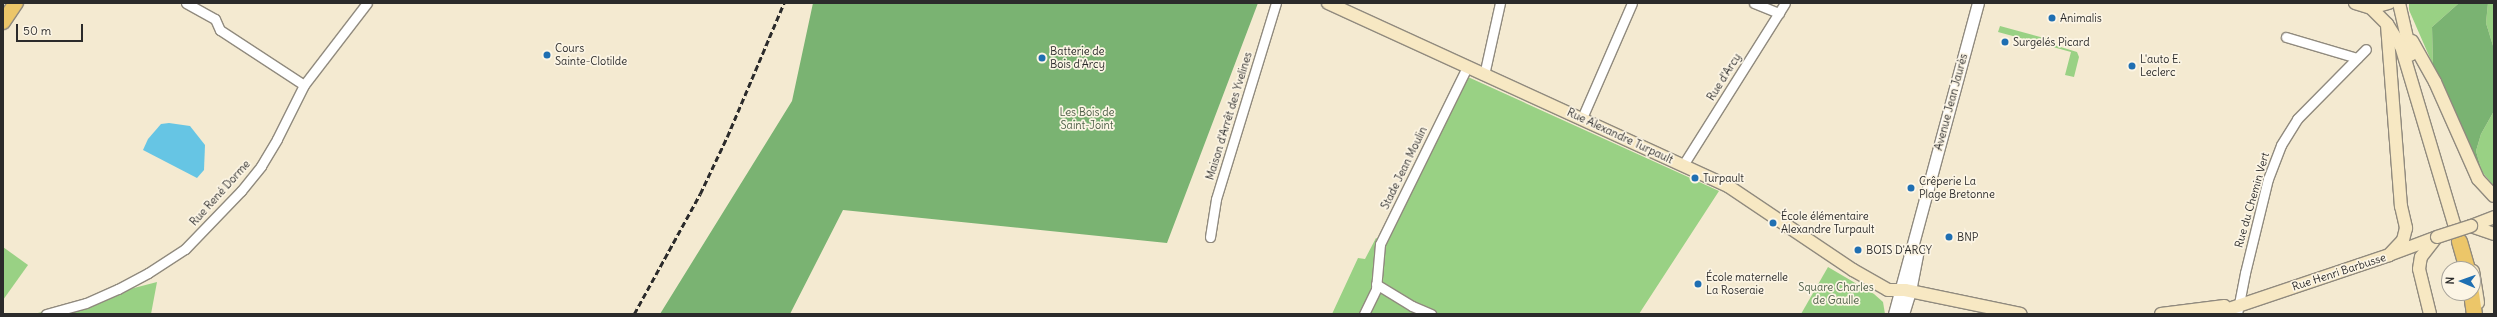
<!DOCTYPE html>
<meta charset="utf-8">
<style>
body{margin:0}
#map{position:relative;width:2497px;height:317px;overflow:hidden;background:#f4ead1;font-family:Delius,sans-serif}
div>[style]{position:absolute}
.green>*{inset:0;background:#99d184}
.forest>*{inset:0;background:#7ab372}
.water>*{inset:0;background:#66c5e4}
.roads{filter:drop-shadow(1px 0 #908a7e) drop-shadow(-1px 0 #908a7e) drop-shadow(0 1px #908a7e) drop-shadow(0 -1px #908a7e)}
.minor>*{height:9px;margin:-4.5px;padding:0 4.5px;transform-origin:4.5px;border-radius:4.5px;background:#fff}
.tertiary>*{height:11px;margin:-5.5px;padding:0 5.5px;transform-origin:5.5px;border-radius:5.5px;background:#fff}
.secondary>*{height:12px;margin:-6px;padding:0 6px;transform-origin:6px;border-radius:6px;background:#f7e8c3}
.primary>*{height:14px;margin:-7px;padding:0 7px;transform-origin:7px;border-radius:7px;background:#ecc669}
.trunk>*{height:15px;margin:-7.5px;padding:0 7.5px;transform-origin:7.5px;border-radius:7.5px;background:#ecc669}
.rail>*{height:2.5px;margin-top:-1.25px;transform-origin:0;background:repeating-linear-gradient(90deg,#2b2b2b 0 6px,transparent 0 9px)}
.bridges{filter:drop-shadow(1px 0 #908a7e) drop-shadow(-1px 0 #908a7e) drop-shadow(0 1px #908a7e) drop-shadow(0 -1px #908a7e)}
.secondary-bridge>*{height:12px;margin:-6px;padding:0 6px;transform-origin:6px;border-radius:6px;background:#f7e8c3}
.dots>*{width:11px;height:11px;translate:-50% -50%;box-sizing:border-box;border:2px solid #fcf5e5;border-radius:50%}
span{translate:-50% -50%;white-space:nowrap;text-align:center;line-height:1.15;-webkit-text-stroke:3.5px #fcf5e5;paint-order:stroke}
.poi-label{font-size:11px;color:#2b2b2b}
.left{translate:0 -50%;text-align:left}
.street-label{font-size:11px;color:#2b2b2b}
.park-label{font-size:11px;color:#4c5d46}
.frame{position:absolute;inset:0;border:4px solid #2b2b2b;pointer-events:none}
.north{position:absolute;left:2441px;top:261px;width:40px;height:40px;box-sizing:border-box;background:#fcf5e5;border:1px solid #a8a49b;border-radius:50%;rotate:272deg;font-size:11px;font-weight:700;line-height:16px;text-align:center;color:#2b2b2b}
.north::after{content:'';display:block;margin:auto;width:14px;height:18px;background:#1f6fb2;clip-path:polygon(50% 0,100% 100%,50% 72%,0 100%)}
.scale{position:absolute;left:16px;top:24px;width:67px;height:18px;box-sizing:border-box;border:2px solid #2b2b2b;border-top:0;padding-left:5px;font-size:12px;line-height:14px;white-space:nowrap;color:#2b2b2b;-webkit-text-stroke:3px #fcf5e5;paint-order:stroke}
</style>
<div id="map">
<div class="green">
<i style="clip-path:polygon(2409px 3px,2459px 3px,2432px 27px,2433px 65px,2409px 10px)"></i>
<i style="clip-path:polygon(2488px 3px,2494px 3px,2494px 49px,2486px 23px)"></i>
<i style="clip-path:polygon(2000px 26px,2055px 41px,2054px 45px,2077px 52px,2079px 57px,2074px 77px,2065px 75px,2071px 52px,1998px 32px)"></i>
<i style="clip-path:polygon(1468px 77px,1719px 191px,1639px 314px,1332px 314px,1358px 258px,1365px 259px,1376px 238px,1386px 243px)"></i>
<i style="clip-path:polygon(2494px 111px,2494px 186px,2482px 172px,2476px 151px,2481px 134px)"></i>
<i style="clip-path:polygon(3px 247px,28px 265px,3px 300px)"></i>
<i style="clip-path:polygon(1828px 267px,1874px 294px,1883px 302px,1885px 314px,1801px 314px)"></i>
<i style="clip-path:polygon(157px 282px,151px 314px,34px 314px)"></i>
</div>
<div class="forest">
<i style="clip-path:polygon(813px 3px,1258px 3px,1167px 243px,843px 210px,790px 314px,660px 314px,792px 101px)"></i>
<i style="clip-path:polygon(2459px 3px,2488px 3px,2486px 23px,2494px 49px,2494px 111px,2481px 134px,2476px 151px,2482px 172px,2433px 65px,2432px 27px)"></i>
</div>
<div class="water">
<i style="clip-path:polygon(169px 123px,190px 126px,205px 145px,204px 170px,197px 178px,143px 150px,148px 139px,161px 124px)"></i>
</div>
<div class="roads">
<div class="minor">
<i style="left:186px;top:3px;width:33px;rotate:29deg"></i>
<i style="left:215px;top:19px;width:12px;rotate:66deg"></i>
<i style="left:220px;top:30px;width:100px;rotate:33.2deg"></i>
<i style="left:1754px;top:3px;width:27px;rotate:22deg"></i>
<i style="left:2286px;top:37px;width:74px;rotate:16.5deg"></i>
<i style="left:1484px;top:75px;width:74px;rotate:-77.5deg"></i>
<i style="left:1582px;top:118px;width:125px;rotate:-66.5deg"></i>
<i style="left:1683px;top:165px;width:191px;rotate:-57.8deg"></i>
<i style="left:1210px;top:237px;width:38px;rotate:-81deg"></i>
<i style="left:1216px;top:199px;width:205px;rotate:-73deg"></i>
<i style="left:1376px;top:284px;width:42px;rotate:31.4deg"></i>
<i style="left:1412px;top:306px;width:21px;rotate:23deg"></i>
<i style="left:46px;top:314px;width:41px;rotate:-15.4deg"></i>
<i style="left:86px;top:303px;width:35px;rotate:-24deg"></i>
<i style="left:118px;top:289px;width:34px;rotate:-28deg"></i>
<i style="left:148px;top:273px;width:44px;rotate:-33deg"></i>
<i style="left:185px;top:249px;width:81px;rotate:-46deg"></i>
<i style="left:241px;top:191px;width:32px;rotate:-51deg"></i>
<i style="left:261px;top:166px;width:31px;rotate:-59deg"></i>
<i style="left:277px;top:139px;width:60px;rotate:-63.4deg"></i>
<i style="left:304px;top:85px;width:103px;rotate:-52.5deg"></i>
<i style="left:1364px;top:314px;width:28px;rotate:-64deg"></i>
<i style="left:1376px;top:289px;width:45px;rotate:-84.9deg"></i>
<i style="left:1380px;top:244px;width:197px;rotate:-63.8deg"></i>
<i style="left:2237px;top:314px;width:42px;rotate:-79deg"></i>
<i style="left:2245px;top:273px;width:97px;rotate:-76.3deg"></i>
<i style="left:2268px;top:179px;width:36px;rotate:-69deg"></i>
<i style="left:2281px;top:145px;width:31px;rotate:-58deg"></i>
<i style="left:2297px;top:119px;width:98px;rotate:-45.4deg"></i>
</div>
<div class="tertiary">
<i style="left:1894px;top:314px;width:322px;rotate:-74.9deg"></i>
<i style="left:1903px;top:314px;width:24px;rotate:-73deg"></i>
<i style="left:1910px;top:291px;width:42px;rotate:-79deg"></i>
</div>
<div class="secondary">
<i style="left:1328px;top:3px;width:440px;rotate:24.6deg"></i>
<i style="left:1728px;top:186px;width:151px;rotate:33.9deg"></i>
<i style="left:1853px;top:270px;width:40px;rotate:29.7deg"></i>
<i style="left:1888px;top:290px;width:17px"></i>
<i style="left:1905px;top:290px;width:118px;rotate:11.7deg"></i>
<i style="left:2355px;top:3px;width:17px;rotate:17deg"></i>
<i style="left:2371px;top:8px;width:19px;rotate:-16deg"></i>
<i style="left:2399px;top:3px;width:53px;rotate:77deg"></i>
<i style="left:2371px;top:8px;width:23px;rotate:45deg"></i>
<i style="left:2387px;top:24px;width:26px;rotate:58deg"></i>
<i style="left:2401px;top:46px;width:202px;rotate:73.4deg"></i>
<i style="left:2387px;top:25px;width:182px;rotate:85.6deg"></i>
<i style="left:2401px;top:206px;width:23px;rotate:77deg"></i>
<i style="left:2406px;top:228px;width:12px;rotate:104deg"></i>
<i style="left:2403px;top:240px;width:21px;rotate:133deg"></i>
<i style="left:2412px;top:41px;width:47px;rotate:60.7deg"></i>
<i style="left:2435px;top:82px;width:106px;rotate:66.1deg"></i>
<i style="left:2478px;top:179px;width:23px;rotate:47deg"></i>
<i style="left:2471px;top:226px;width:25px;rotate:-21deg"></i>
<i style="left:2471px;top:226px;width:24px;rotate:19deg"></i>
<i style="left:2473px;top:271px;width:32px;rotate:81deg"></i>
<i style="left:2161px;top:314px;width:64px;rotate:-7.2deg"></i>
<i style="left:2214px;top:314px;width:185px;rotate:-18.6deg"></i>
<i style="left:2389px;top:255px;width:51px;rotate:-20.6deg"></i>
<i style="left:2430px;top:314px;width:46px;rotate:-103.7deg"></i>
<i style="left:2419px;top:269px;width:12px;rotate:-81deg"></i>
<i style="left:2421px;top:257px;width:24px;rotate:-52deg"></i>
</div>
<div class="primary">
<i style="left:3px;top:22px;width:23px;rotate:-56deg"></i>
</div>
<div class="trunk">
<i style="left:2459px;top:241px;width:29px;rotate:74deg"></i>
<i style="left:2471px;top:293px;width:21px;rotate:82deg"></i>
</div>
</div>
<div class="rail">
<i style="left:634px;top:314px;width:137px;rotate:-61.2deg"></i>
<i style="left:700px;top:194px;width:63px;rotate:-64.7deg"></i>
<i style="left:727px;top:137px;width:146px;rotate:-67deg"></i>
</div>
<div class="bridges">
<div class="secondary-bridge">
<i style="left:2437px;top:237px;width:36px;rotate:-18deg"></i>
</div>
</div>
<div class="dots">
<i style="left:2052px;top:18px;background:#1f6fb2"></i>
<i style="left:2005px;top:42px;background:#1f6fb2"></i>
<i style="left:547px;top:55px;background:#1f6fb2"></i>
<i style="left:1042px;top:58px;background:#1f6fb2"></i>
<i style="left:2132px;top:66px;background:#1f6fb2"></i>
<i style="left:1695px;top:178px;background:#1f6fb2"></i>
<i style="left:1911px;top:188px;background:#1f6fb2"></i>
<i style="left:1773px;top:223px;background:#1f6fb2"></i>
<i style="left:1949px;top:237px;background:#1f6fb2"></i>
<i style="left:1858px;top:250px;background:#1f6fb2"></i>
<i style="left:1698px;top:284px;background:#1f6fb2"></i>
</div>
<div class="poi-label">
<span class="left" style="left:2060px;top:18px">Animalis</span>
<span class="left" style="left:2013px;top:42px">Surgelés Picard</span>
<span class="left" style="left:555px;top:55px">Cours<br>Sainte-Clotilde</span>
<span class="left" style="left:1050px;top:58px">Batterie de<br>Bois d'Arcy</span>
<span class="left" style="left:2140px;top:66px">L'auto E.<br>Leclerc</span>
<span class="left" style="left:1703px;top:178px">Turpault</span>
<span class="left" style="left:1919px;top:188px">Crêperie La<br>Plage Bretonne</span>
<span class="left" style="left:1781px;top:223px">École élémentaire<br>Alexandre Turpault</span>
<span class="left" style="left:1957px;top:237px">BNP</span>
<span class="left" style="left:1866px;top:250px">BOIS D'ARCY</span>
<span class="left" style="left:1706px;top:284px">École maternelle<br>La Roseraie</span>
</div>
<div class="street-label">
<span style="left:1724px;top:77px;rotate:-58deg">Rue d'Arcy</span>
<span style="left:1951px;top:102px;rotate:-75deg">Avenue Jean Jaurès</span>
<span style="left:1229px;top:116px;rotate:-73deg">Maison d'Arrêt des Yvelines</span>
<span style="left:1620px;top:136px;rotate:25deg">Rue Alexandre Turpault</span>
<span style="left:1404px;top:168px;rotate:-64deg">Stade Jean Moulin</span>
<span style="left:220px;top:193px;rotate:-48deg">Rue René Dorme</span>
<span style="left:2252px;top:200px;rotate:-74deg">Rue du Chemin Vert</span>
<span style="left:2339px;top:272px;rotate:-18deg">Rue Henri Barbusse</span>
</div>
<div class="park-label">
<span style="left:1087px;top:119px">Les Bois de<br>Saint-Joint</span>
<span style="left:1836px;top:294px">Square Charles<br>de Gaulle</span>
</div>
<div class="frame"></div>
<div class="north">N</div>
<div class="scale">50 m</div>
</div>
